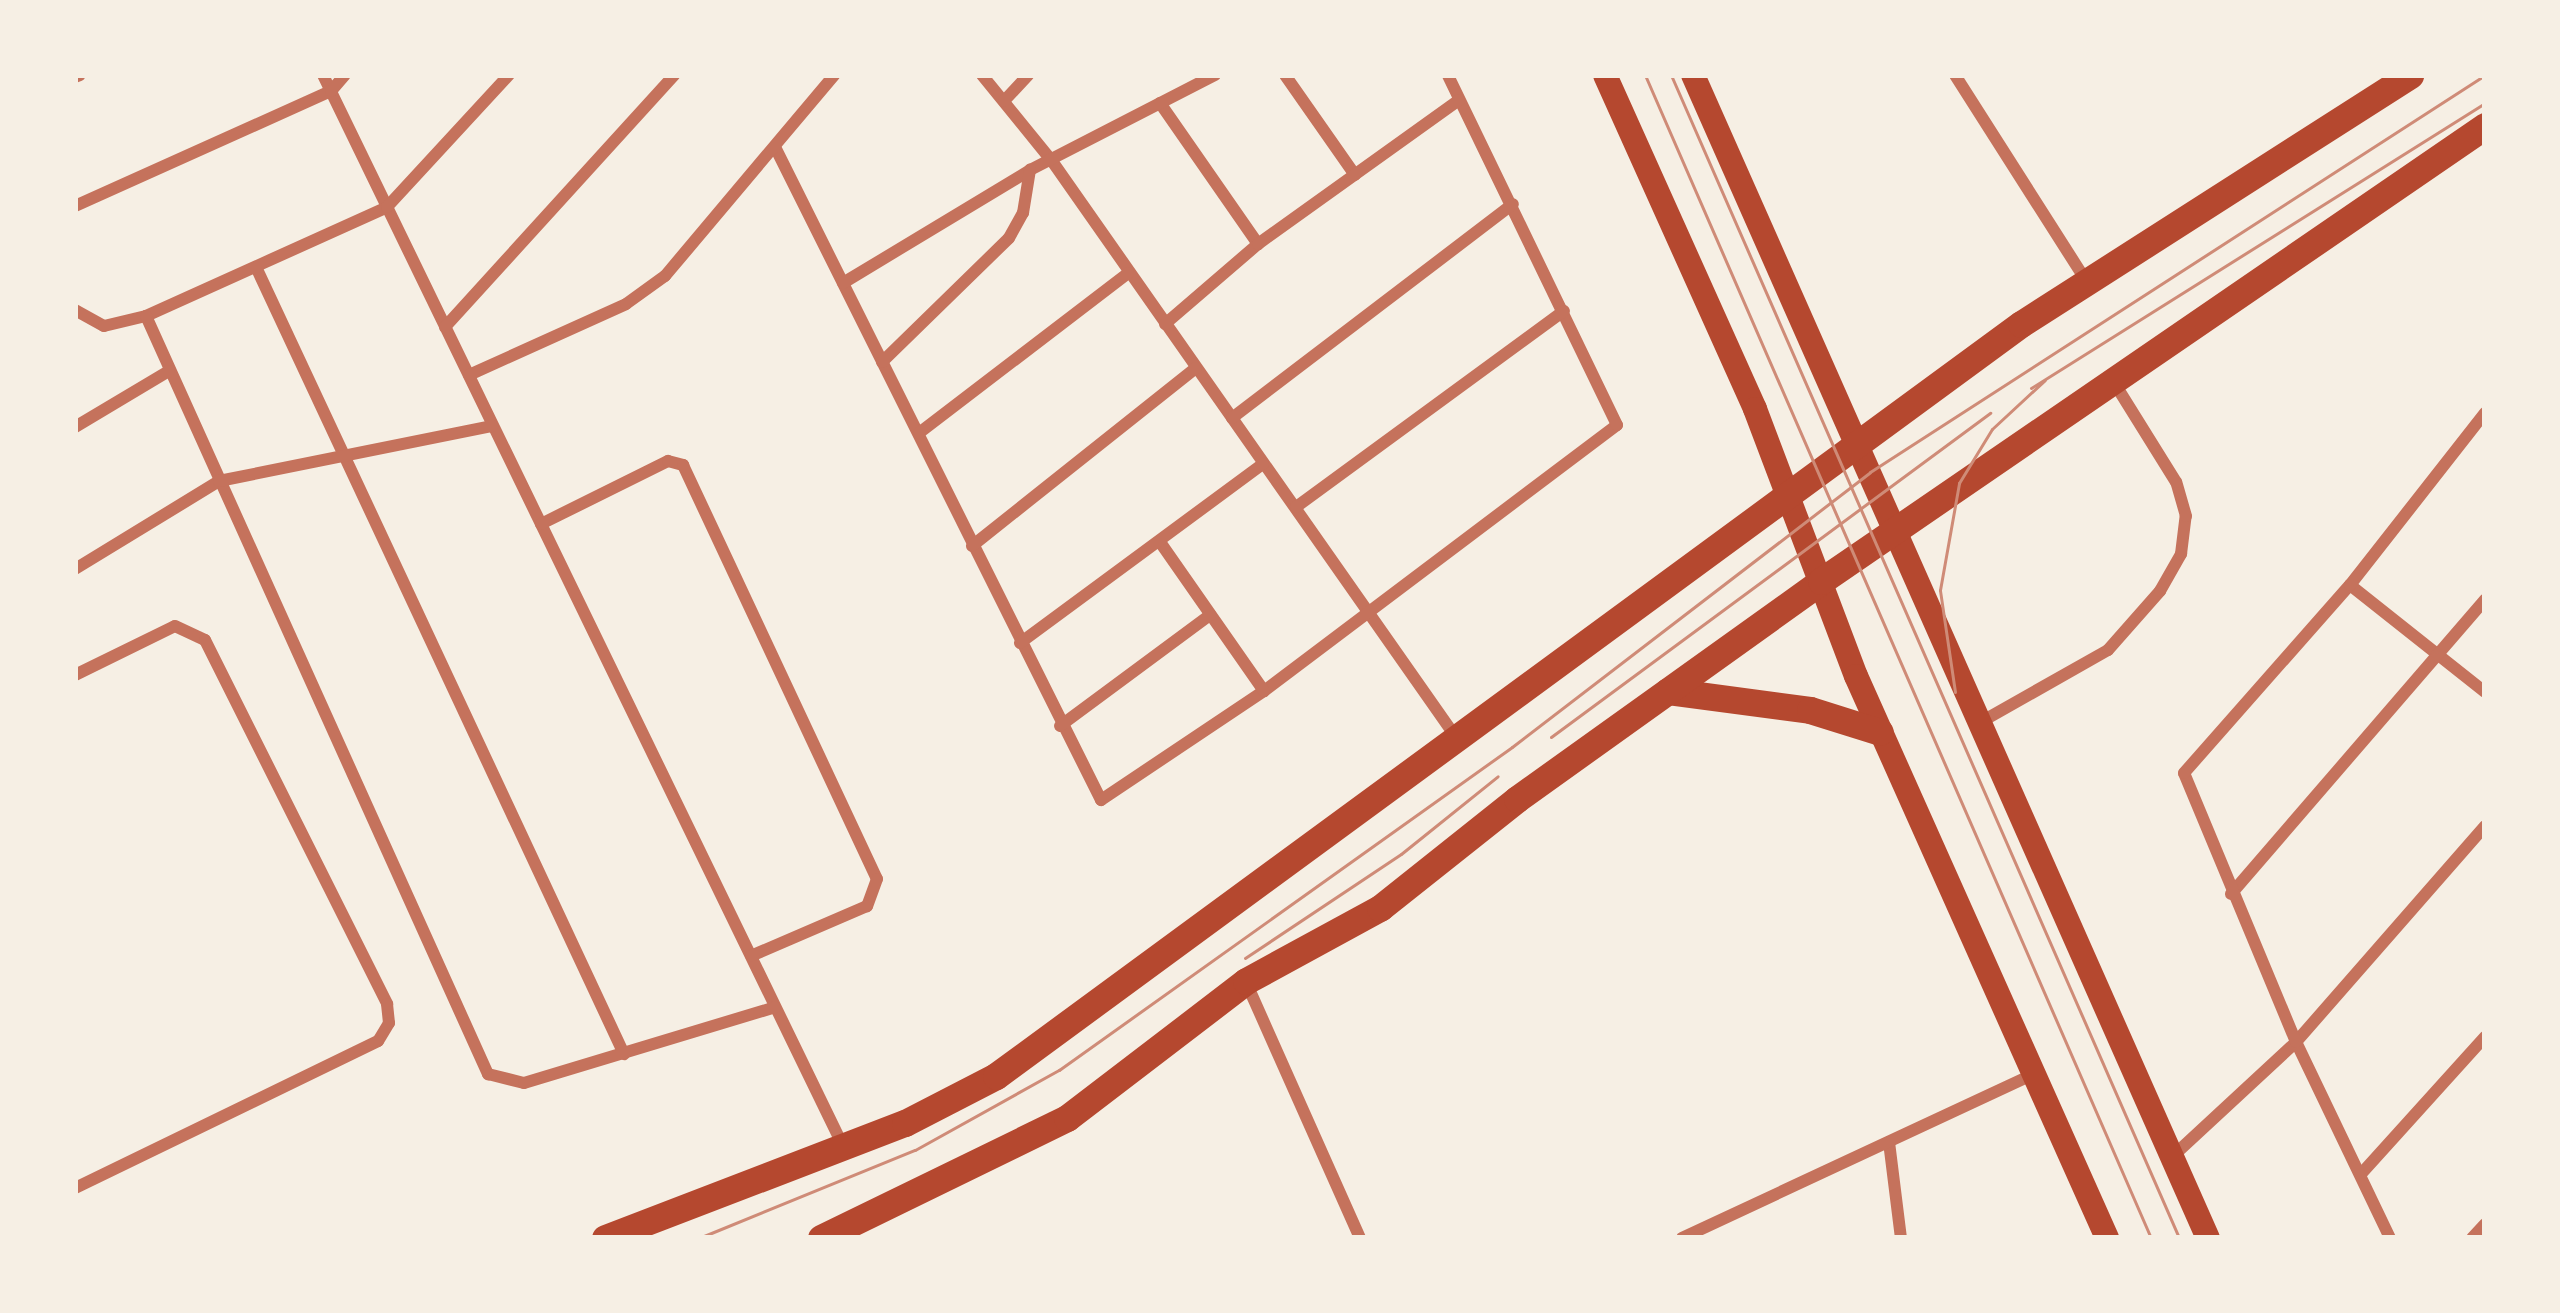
<!DOCTYPE html>
<style>
body{margin:0}
#map{position:relative;width:2560px;height:1313px;overflow:hidden;background:#f6efe4;font-family:Cabin,sans-serif}
div>[style]{position:absolute}
.minor>*{height:12px;margin:-6px;padding:0 6px;transform-origin:6px;border-radius:6px;background:#c5725c}
.secondary>*{height:24px;margin:-12px;padding:0 12px;transform-origin:12px;border-radius:12px;background:#b5482f}
.primary>*{height:27px;margin:-13.5px;padding:0 13.5px;transform-origin:13.5px;border-radius:13.5px;background:#b5482f}
.tram>*{height:3px;margin:-1.5px;padding:0 1.5px;transform-origin:1.5px;border-radius:1.5px;background:#cf8b77}
span{translate:-50% -50%;white-space:nowrap;text-align:center;line-height:1.15;-webkit-text-stroke:9px #f6efe4;paint-order:stroke}
.frame{position:absolute;inset:0;border:78px solid #f6efe4;pointer-events:none}
</style>
<div id="map">
<div class="minor">
<i style="left:323px;top:75px;width:1191px;rotate:64.1deg"></i>
<i style="left:982px;top:75px;width:111px;rotate:50.9deg"></i>
<i style="left:1052px;top:161px;width:699px;rotate:54.97deg"></i>
<i style="left:1285px;top:75px;width:122px;rotate:55deg"></i>
<i style="left:1955px;top:75px;width:242px;rotate:57.5deg"></i>
<i style="left:75px;top:77px;width:5px;rotate:-22deg"></i>
<i style="left:1004px;top:101px;width:35px;rotate:-47deg"></i>
<i style="left:1160px;top:103px;width:172px;rotate:55.2deg"></i>
<i style="left:775px;top:147px;width:730px;rotate:63.47deg"></i>
<i style="left:1101px;top:800px;width:196px;rotate:-33.8deg"></i>
<i style="left:1264px;top:691px;width:442px;rotate:-37deg"></i>
<i style="left:1617px;top:425px;width:389px;rotate:-115.8deg"></i>
<i style="left:75px;top:206px;width:281px;rotate:-24.2deg"></i>
<i style="left:331px;top:91px;width:21px;rotate:-49deg"></i>
<i style="left:256px;top:267px;width:869px;rotate:64.94deg"></i>
<i style="left:843px;top:283px;width:218px;rotate:-31.1deg"></i>
<i style="left:1030px;top:170px;width:208px;rotate:-27.2deg"></i>
<i style="left:75px;top:310px;width:33px;rotate:29deg"></i>
<i style="left:104px;top:326px;width:43px;rotate:-13.4deg"></i>
<i style="left:146px;top:316px;width:265px;rotate:-24.3deg"></i>
<i style="left:387px;top:207px;width:180px;rotate:-47.3deg"></i>
<i style="left:146px;top:316px;width:832px;rotate:65.72deg"></i>
<i style="left:488px;top:1074px;width:37px;rotate:14deg"></i>
<i style="left:524px;top:1083px;width:262px;rotate:-16.8deg"></i>
<i style="left:1165px;top:324px;width:123px;rotate:-40.7deg"></i>
<i style="left:1258px;top:244px;width:247px;rotate:-35.6deg"></i>
<i style="left:445px;top:327px;width:341px;rotate:-47.7deg"></i>
<i style="left:882px;top:362px;width:177px;rotate:-44.3deg"></i>
<i style="left:1009px;top:238px;width:29px;rotate:-61deg"></i>
<i style="left:1023px;top:213px;width:44px;rotate:-80.8deg"></i>
<i style="left:469px;top:375px;width:172px;rotate:-24.3deg"></i>
<i style="left:626px;top:304px;width:48px;rotate:-35.7deg"></i>
<i style="left:665px;top:276px;width:263px;rotate:-49.9deg"></i>
<i style="left:1232px;top:418px;width:353px;rotate:-37.3deg"></i>
<i style="left:75px;top:427px;width:109px;rotate:-30.8deg"></i>
<i style="left:919px;top:433px;width:263px;rotate:-37.4deg"></i>
<i style="left:1296px;top:507px;width:332px;rotate:-36.2deg"></i>
<i style="left:541px;top:524px;width:142px;rotate:-26.4deg"></i>
<i style="left:668px;top:461px;width:16px;rotate:15deg"></i>
<i style="left:683px;top:465px;width:457px;rotate:64.9deg"></i>
<i style="left:877px;top:879px;width:29px;rotate:110deg"></i>
<i style="left:867px;top:906px;width:126px;rotate:156.7deg"></i>
<i style="left:1160px;top:542px;width:182px;rotate:55.1deg"></i>
<i style="left:972px;top:546px;width:286px;rotate:-38.5deg"></i>
<i style="left:75px;top:569px;width:169px;rotate:-31.4deg"></i>
<i style="left:219px;top:481px;width:279px;rotate:-11.4deg"></i>
<i style="left:2350px;top:585px;width:172px;rotate:38.4deg"></i>
<i style="left:1020px;top:643px;width:302px;rotate:-36.4deg"></i>
<i style="left:75px;top:675px;width:111px;rotate:-26.1deg"></i>
<i style="left:175px;top:626px;width:33px;rotate:25deg"></i>
<i style="left:205px;top:640px;width:407px;rotate:63.4deg"></i>
<i style="left:387px;top:1004px;width:19px;rotate:84deg"></i>
<i style="left:389px;top:1023px;width:21px;rotate:121deg"></i>
<i style="left:378px;top:1041px;width:337px;rotate:154.1deg"></i>
<i style="left:1979px;top:723px;width:148px;rotate:-29.5deg"></i>
<i style="left:2108px;top:650px;width:79px;rotate:-48.6deg"></i>
<i style="left:2160px;top:591px;width:43px;rotate:-60.4deg"></i>
<i style="left:2181px;top:554px;width:38px;rotate:-83deg"></i>
<i style="left:2186px;top:516px;width:35px;rotate:-106deg"></i>
<i style="left:2176px;top:482px;width:121px;rotate:-121.9deg"></i>
<i style="left:1060px;top:726px;width:187px;rotate:-36.5deg"></i>
<i style="left:2231px;top:894px;width:389px;rotate:-49.2deg"></i>
<i style="left:1246px;top:982px;width:280px;rotate:66deg"></i>
<i style="left:1889px;top:1142px;width:97px;rotate:82.9deg"></i>
<i style="left:2173px;top:1156px;width:168px;rotate:-42.8deg"></i>
<i style="left:2296px;top:1042px;width:287px;rotate:-48.8deg"></i>
<i style="left:2361px;top:1174px;width:185px;rotate:-47.9deg"></i>
<i style="left:1682px;top:1238px;width:386px;rotate:-25deg"></i>
<i style="left:2390px;top:1238px;width:217px;rotate:-115.6deg"></i>
<i style="left:2296px;top:1042px;width:291px;rotate:-112.6deg"></i>
<i style="left:2184px;top:773px;width:251px;rotate:-48.6deg"></i>
<i style="left:2350px;top:585px;width:219px;rotate:-51.9deg"></i>
<i style="left:2472px;top:1238px;width:19px;rotate:-47deg"></i>
</div>
<div class="secondary">
<i style="left:1605px;top:75px;width:366px;rotate:65.8deg"></i>
<i style="left:1755px;top:409px;width:285px;rotate:69.3deg"></i>
<i style="left:1856px;top:676px;width:616px;rotate:65.93deg"></i>
<i style="left:1693px;top:75px;width:1272px;rotate:66.12deg"></i>
</div>
<div class="primary">
<i style="left:1668px;top:691px;width:143px;rotate:7.6deg"></i>
<i style="left:1810px;top:710px;width:73px;rotate:17.4deg"></i>
<i style="left:605px;top:1238px;width:321px;rotate:-21deg"></i>
<i style="left:905px;top:1123px;width:102px;rotate:-27.3deg"></i>
<i style="left:996px;top:1076px;width:1271px;rotate:-36.27deg"></i>
<i style="left:2021px;top:324px;width:462px;rotate:-32.6deg"></i>
<i style="left:821px;top:1238px;width:274px;rotate:-26deg"></i>
<i style="left:1067px;top:1118px;width:225px;rotate:-37.4deg"></i>
<i style="left:1246px;top:981px;width:153px;rotate:-28.6deg"></i>
<i style="left:1380px;top:908px;width:175px;rotate:-38.5deg"></i>
<i style="left:1517px;top:799px;width:374px;rotate:-35.6deg"></i>
<i style="left:1821px;top:581px;width:805px;rotate:-34.42deg"></i>
</div>
<div class="tram">
<i style="left:1645px;top:75px;width:1268px;rotate:66.49deg"></i>
<i style="left:1671px;top:75px;width:1269px;rotate:66.4deg"></i>
<i style="left:2031px;top:388px;width:536px;rotate:-32.12deg"></i>
<i style="left:1955px;top:692px;width:103px;rotate:-98.4deg"></i>
<i style="left:1940px;top:590px;width:109px;rotate:-79.9deg"></i>
<i style="left:1959px;top:483px;width:63px;rotate:-58.6deg"></i>
<i style="left:1992px;top:429px;width:72px;rotate:-42.8deg"></i>
<i style="left:1551px;top:737px;width:546px;rotate:-36.43deg"></i>
<i style="left:1245px;top:958px;width:187px;rotate:-33.7deg"></i>
<i style="left:1401px;top:854px;width:124px;rotate:-38.8deg"></i>
<i style="left:699px;top:1238px;width:233px;rotate:-22.2deg"></i>
<i style="left:915px;top:1150px;width:165px;rotate:-29.1deg"></i>
<i style="left:1059px;top:1070px;width:556px;rotate:-35.49deg"></i>
<i style="left:1512px;top:747px;width:451px;rotate:-37.5deg"></i>
<i style="left:1870px;top:472px;width:732px;rotate:-32.84deg"></i>
</div>
<div class="frame"></div>
</div>
